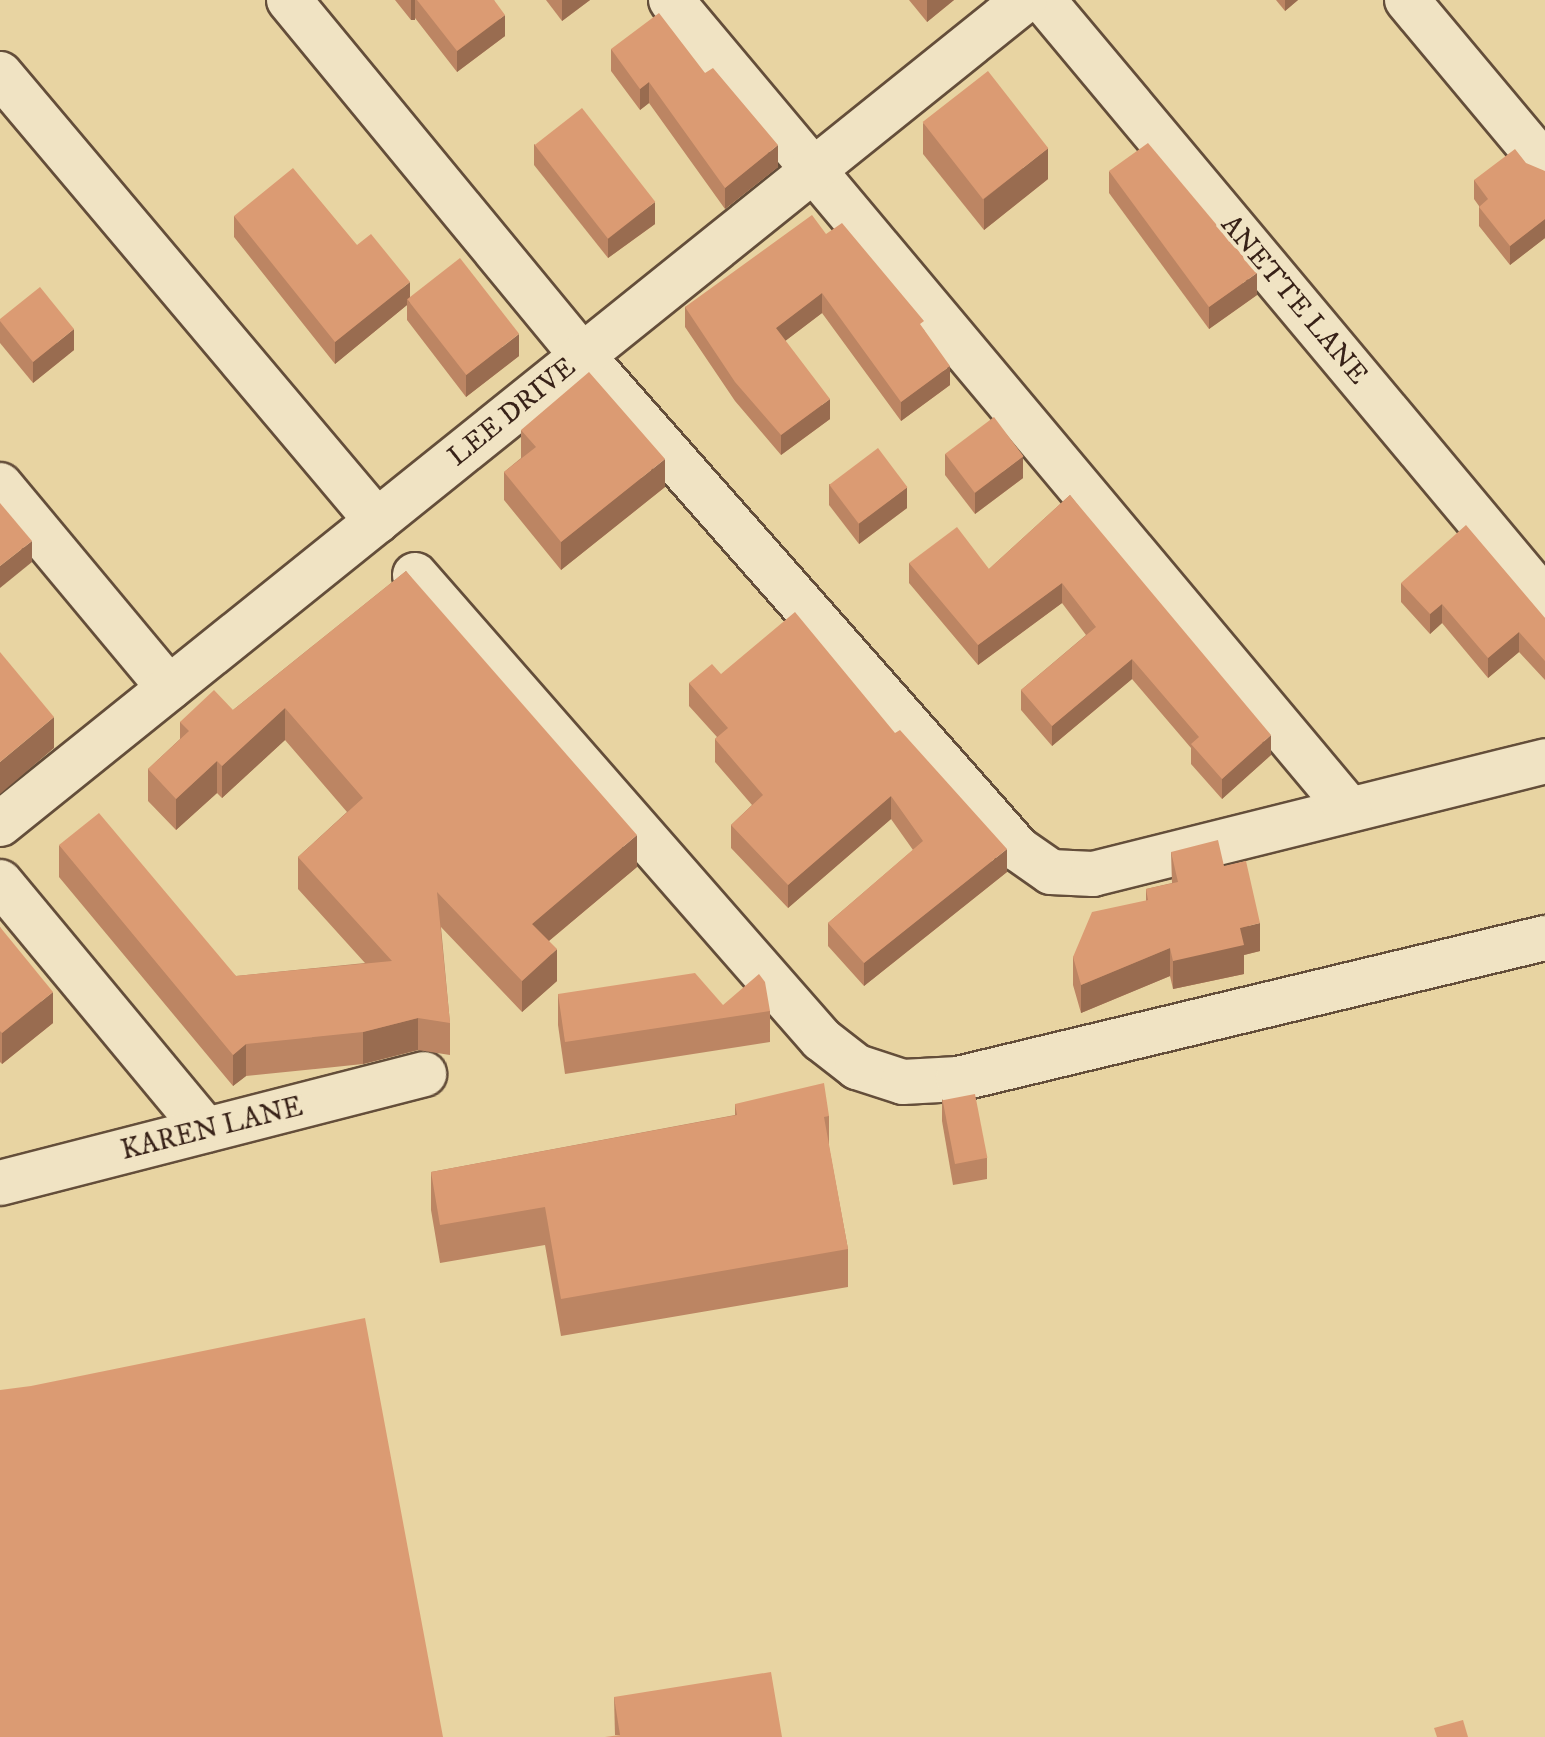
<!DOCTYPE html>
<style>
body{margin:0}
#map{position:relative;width:1545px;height:1737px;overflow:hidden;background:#e8d4a2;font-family:"IM FELL DW Pica",serif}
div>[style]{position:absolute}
.roads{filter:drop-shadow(2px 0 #644e3a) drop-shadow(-2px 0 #644e3a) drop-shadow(0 2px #644e3a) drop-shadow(0 -2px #644e3a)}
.street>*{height:44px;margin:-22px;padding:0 22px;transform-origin:22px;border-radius:22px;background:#f0e3c3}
.wall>*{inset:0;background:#bc8563}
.shaded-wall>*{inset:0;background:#996c50;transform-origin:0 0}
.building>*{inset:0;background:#db9b73;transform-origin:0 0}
span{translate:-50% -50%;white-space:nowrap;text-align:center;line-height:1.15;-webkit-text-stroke:8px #f0e3c3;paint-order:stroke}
.street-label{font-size:28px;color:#382218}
</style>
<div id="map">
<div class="roads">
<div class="street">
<i style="left:289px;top:0;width:460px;rotate:50.5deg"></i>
<i style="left:582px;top:355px;width:659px;rotate:48.57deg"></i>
<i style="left:1018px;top:849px;width:40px;rotate:34.9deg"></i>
<i style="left:1051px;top:872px;width:42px;rotate:2.7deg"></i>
<i style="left:1093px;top:874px;width:466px;rotate:-14deg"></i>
<i style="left:671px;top:0;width:1056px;rotate:50.03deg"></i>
<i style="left:1043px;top:0;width:782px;rotate:50.08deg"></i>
<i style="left:1407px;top:0;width:215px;rotate:50.1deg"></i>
<i style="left:0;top:74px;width:585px;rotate:49.86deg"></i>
<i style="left:0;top:485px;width:264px;rotate:50.2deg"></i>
<i style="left:415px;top:575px;width:617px;rotate:48.81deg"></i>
<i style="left:821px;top:1039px;width:46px;rotate:37.9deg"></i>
<i style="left:857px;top:1067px;width:48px;rotate:18.1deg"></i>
<i style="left:903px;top:1082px;width:55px;rotate:-3.1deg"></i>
<i style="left:958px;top:1079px;width:604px;rotate:-13.51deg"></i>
<i style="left:0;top:824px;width:1315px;rotate:-38.8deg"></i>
<i style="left:0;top:882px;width:322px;rotate:50.3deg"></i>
<i style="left:0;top:1183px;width:438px;rotate:-14.4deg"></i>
</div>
</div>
<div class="wall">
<i style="clip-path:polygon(395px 0,494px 0,505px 36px,457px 72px,415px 18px,411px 20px)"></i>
<i style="clip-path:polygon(546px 0,590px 0,562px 21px)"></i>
<i style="clip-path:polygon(909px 0,954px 0,927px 22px)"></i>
<i style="clip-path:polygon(1276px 0,1298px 0,1285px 11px)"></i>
<i style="clip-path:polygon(611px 49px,705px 73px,778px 167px,725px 209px,649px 103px,640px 110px,611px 71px)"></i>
<i style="clip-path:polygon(923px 123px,1048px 179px,984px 230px,923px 154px)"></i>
<i style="clip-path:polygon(534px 144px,655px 224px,608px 258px,534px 165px)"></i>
<i style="clip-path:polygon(1109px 171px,1257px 295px,1209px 329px,1109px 193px)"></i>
<i style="clip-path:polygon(1545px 171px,1545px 238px,1510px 265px,1479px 226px,1479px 206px,1474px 199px,1474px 180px)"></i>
<i style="clip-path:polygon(234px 216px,357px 245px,410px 297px,519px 356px,466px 397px,407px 320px,407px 305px,335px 364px,234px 237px)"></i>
<i style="clip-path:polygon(826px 234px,924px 330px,950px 385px,901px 421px,822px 313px,785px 341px,830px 419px,781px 455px,735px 401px,685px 327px,685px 307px)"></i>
<i style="clip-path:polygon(0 319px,74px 350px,33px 383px,0 343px)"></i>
<i style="clip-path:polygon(521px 430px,665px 487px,561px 570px,504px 500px,504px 472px,521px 458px)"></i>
<i style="clip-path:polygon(945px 454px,1023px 478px,975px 514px,945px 475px)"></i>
<i style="clip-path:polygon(829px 484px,907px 508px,859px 544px,829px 505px)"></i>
<i style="clip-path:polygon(1070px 495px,1271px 755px,1222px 799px,1191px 764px,1191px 748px,1132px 679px,1052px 746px,1021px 710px,1021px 690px,1086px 635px,1062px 603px,978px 665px,909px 583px,909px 563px,989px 569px)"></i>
<i style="clip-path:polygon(406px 571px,637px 867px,549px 941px,557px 981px,522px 1012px,441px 927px,450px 1023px,450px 1055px,418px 1050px,363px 1064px,246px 1076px,233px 1086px,59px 877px,59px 845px,236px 976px,365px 963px,298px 889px,298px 857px,347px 812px,285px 740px,222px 798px,217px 793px,176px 830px,148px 801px,148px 769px,180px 739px,180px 722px,233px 710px)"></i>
<i style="clip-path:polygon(1401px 583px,1545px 618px,1545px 680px,1519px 652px,1488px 678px,1442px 623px,1430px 634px,1401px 602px)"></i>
<i style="clip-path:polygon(721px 674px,1007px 872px,864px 986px,828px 946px,828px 923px,913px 850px,891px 819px,788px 908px,731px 848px,731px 825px,752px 805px,715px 762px,715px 739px,717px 737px,689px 706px,689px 683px)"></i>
<i style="clip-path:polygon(1171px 852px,1224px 866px,1260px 951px,1244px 955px,1244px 974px,1173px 989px,1170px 976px,1081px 1013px,1073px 985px,1073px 957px,1146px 901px,1146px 889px,1172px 883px)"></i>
<i style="clip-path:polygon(0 927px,53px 1023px,2px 1064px,0 1062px)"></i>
<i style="clip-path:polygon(558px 994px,723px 1005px,770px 1011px,770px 1042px,565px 1074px,558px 1025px)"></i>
<i style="clip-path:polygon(942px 1099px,987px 1158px,987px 1179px,953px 1185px,942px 1121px)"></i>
<i style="clip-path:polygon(735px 1104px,829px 1116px,829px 1147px,848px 1249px,848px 1287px,561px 1336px,545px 1245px,440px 1263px,431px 1210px,431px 1172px,735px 1115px)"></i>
<i style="clip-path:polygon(614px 1697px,782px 1737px,615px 1735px)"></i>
</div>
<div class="shaded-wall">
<i style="left:411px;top:0;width:4px;height:20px"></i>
<i style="clip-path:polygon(562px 0,590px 0,562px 21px)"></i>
<i style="clip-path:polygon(927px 0,954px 0,927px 22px)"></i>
<i style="clip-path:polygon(1285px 0,1298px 0,1285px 11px)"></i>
<i style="clip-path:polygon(505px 15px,505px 36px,457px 72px,457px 51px)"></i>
<i style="clip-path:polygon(649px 82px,649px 103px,640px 110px,640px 89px)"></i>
<i style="clip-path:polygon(778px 145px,778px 167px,725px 209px,725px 188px)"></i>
<i style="clip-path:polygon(1048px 148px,1048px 179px,984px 230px,984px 199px)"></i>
<i style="clip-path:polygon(655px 202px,655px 224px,608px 258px,608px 237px)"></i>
<i style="clip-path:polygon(1545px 219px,1545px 238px,1510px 265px,1510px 246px)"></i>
<i style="clip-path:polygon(1257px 273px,1257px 295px,1209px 329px,1209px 307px)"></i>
<i style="clip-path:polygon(410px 282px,410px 303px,407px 299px,407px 305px,335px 364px,335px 342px)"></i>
<i style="clip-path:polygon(822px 293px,822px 313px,776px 348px,776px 328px)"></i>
<i style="clip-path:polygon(74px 329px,74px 350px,33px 383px,33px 362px)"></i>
<i style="clip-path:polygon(519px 334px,519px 356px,466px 397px,466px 375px)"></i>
<i style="clip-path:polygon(950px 366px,950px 385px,901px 421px,901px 402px)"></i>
<i style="clip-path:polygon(830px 399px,830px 419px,781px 455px,781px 435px)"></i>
<i style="clip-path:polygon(1023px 456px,1023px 478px,975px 514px,975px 493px)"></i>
<i style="clip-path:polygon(665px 459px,665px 487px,561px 570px,561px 542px)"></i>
<i style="clip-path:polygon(907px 487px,907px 508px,859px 544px,859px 523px)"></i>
<i style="clip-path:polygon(32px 541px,32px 562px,0 588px,0 566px)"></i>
<i style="clip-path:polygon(1062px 583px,1062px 603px,978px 665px,978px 645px)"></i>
<i style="clip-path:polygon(1442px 604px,1442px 623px,1430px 634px,1430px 614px)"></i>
<i style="clip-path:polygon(1519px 632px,1519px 652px,1488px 678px,1488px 658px)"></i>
<i style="clip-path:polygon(1132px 659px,1132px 679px,1052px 746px,1052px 726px)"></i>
<i style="clip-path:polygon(285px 708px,285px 740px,222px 798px,222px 766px)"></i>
<i style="clip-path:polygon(54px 717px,54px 748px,0 794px,0 762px)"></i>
<i style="clip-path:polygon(1271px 735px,1271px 755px,1222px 799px,1222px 779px)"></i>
<i style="clip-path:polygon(217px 761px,217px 793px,176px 830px,176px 799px)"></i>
<i style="clip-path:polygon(891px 796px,891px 819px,788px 908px,788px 885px)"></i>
<i style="clip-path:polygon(637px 835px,637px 867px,532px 955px,532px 924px)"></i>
<i style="clip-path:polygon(1007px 849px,1007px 872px,864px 986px,864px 963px)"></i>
<i style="clip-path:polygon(1260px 923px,1260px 951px,1244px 955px,1244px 974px,1173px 989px,1173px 961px,1240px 928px)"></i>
<i style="clip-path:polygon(1170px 948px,1170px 976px,1081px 1013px,1081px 985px)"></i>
<i style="clip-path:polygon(557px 949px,557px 981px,522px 1012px,522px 981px)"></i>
<i style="clip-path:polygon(53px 992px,53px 1023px,2px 1064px,2px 1033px)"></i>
<i style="clip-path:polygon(418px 1018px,418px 1050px,363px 1064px,363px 1032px)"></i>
<i style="clip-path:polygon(246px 1044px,246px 1076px,233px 1086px,233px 1055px)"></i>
</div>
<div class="building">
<i style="clip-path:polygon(417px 0,494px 0,505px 15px,457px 51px)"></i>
<i style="clip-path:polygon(659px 13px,705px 73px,713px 68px,778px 145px,725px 188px,649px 82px,640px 89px,611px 49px)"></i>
<i style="left:988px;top:71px;width:98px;height:83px;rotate:52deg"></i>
<i style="left:582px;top:108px;width:119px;height:60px;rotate:52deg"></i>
<i style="clip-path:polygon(1148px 143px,1257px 273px,1209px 307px,1109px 171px)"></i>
<i style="clip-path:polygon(1515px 149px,1526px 163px,1545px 171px,1545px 219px,1510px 246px,1479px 207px,1488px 199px,1474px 180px)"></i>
<i style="clip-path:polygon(293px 168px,357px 245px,371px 234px,410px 282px,335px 342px,234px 216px)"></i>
<i style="clip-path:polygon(812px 215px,826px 234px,842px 223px,924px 321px,920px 324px,950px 366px,901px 402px,822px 293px,776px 328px,830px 399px,781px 435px,735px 382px,685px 307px)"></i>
<i style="left:460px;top:258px;width:96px;height:67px;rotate:52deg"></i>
<i style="clip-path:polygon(40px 287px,74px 329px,33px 362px,0 321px,0 319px)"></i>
<i style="clip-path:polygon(589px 372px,665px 459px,561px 542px,504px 472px,536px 447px,521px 430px)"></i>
<i style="left:994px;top:417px;width:49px;height:61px;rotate:53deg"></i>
<i style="left:878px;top:448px;width:49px;height:61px;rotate:53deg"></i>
<i style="clip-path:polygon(1070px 495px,1271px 735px,1222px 779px,1191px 744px,1199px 737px,1132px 659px,1052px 726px,1021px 690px,1096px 627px,1062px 583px,978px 645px,909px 563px,957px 527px,989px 569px)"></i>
<i style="clip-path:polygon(0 503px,32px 541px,0 566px)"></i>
<i style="clip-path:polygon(1466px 525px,1545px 618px,1545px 661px,1519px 632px,1488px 658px,1442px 604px,1430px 614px,1401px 583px)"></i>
<i style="clip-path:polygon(406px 571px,637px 835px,532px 924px,557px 949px,522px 981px,437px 892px,450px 1023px,418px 1018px,363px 1032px,246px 1044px,233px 1055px,59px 845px,99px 813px,236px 976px,392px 961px,298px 857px,363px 798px,285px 708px,222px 766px,217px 761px,176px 799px,148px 769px,189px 731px,180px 722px,214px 690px,233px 710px)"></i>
<i style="clip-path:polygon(795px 612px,895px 733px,900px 730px,1007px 849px,864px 963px,828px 923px,923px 841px,891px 796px,788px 885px,731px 825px,763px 795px,715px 739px,728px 728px,689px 683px,712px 664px,721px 674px)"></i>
<i style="clip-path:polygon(0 652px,54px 717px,0 762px)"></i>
<i style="clip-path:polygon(1218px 840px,1224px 866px,1246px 861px,1260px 923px,1240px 928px,1244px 945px,1173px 961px,1170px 948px,1081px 985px,1073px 957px,1092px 912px,1148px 900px,1146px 889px,1178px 882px,1171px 852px)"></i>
<i style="clip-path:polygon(0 927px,53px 992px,2px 1033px,0 1031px)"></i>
<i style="clip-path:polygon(695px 973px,723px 1005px,759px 974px,765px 982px,770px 1011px,565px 1042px,558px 994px)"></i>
<i style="clip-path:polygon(824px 1083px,829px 1116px,824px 1117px,848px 1249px,561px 1299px,545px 1207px,440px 1225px,431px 1172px,737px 1115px,735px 1104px)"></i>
<i style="left:975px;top:1094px;width:65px;height:33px;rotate:79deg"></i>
<i style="clip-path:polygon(365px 1318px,443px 1737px,0 1737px,0 1390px,31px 1386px)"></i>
<i style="clip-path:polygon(771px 1672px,782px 1737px,605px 1737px,620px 1735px,614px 1697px)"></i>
<i style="clip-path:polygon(1463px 1720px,1468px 1737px,1437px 1737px,1434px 1728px)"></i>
</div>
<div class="street-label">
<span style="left:1294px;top:300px;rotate:50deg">ANETTE LANE</span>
<span style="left:512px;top:412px;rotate:-39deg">LEE DRIVE</span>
<span style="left:212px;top:1129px;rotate:-14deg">KAREN LANE</span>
</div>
</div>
